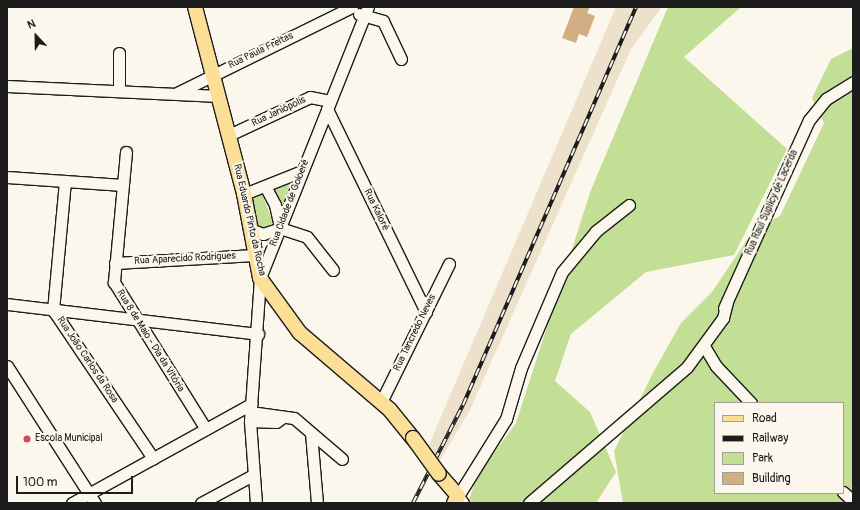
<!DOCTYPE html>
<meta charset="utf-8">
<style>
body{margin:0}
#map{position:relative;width:860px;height:510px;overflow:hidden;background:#fbf7ec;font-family:Pangolin,sans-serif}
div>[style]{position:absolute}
.built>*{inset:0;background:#eee1cc}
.green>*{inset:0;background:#c3de95}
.building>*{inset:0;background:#d1af83}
.roads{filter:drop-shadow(1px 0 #1c1c1c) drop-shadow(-1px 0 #1c1c1c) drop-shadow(0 1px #1c1c1c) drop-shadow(0 -1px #1c1c1c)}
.minor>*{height:11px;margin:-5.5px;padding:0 5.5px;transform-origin:5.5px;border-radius:5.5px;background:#fbf7ec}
.major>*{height:14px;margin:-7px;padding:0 7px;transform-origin:7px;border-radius:7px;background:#fbdf96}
.rail>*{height:4px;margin-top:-2px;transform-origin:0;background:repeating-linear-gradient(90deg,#fbf7ec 0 8px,#1c1c1c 0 16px);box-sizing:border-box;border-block:1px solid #1c1c1c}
.bridges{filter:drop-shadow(1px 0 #1c1c1c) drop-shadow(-1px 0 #1c1c1c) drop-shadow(0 1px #1c1c1c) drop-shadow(0 -1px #1c1c1c)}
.major-bridge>*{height:14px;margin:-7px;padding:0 7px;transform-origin:7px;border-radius:7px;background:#fbdf96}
.dots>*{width:11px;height:11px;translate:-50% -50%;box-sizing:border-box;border:2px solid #fbf7ec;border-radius:50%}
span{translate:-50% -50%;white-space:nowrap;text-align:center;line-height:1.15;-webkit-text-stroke:4px #fbf7ec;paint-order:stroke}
.street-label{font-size:10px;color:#1c1c1c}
.poi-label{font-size:10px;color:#1c1c1c}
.left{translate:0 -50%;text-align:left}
.frame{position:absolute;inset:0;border:8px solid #1c1c1c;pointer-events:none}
.legend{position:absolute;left:714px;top:402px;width:130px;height:92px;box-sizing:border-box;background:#fbf7ec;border:1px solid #a29f99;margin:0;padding:5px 7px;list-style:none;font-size:12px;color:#1c1c1c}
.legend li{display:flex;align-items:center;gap:8px;height:20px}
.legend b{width:20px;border:1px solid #a29f99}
.north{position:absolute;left:16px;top:16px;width:40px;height:40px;-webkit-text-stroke:3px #fbf7ec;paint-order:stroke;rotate:338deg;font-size:11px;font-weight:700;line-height:16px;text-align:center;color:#1c1c1c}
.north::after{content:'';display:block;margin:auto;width:14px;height:18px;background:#1c1c1c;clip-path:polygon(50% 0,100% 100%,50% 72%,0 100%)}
.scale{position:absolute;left:16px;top:476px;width:117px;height:18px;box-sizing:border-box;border:2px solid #1c1c1c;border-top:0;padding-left:5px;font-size:12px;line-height:14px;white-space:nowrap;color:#1c1c1c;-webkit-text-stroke:3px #fbf7ec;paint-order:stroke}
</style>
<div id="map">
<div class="built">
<i style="clip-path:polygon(616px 7px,662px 7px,631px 49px,469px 412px,439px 462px,428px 447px)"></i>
</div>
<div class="green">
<i style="clip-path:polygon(668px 7px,741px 7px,684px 57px,787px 149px,734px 255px,646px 272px,571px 334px,555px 381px,590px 412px,616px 472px,596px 503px,468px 503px,477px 476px,516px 423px,591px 190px)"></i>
<i style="clip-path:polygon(evenodd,853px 48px,853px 503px,623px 503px,614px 451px,654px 371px,681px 323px,712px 292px,755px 228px,780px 216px,824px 123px,812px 98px,831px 59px,853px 48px,715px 403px,843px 403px,843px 493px,715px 493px,715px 403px)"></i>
<i style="clip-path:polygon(290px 182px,293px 183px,282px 211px,274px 189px)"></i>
<i style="clip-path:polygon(262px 194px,273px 222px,265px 229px,257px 227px,252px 198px)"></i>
</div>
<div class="building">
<i style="clip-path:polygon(574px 7px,590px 7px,587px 13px,595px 16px,587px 37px,579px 34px,576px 43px,562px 38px)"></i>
</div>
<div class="roads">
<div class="minor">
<i style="left:359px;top:14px;width:25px;rotate:16deg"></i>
<i style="left:383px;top:21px;width:42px;rotate:64.7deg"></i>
<i style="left:119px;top:53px;width:38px;rotate:90deg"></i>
<i style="left:7px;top:86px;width:212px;rotate:2.7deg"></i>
<i style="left:177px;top:93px;width:195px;rotate:-26.2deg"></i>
<i style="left:327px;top:109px;width:226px;rotate:64deg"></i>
<i style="left:229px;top:135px;width:89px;rotate:-25.1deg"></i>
<i style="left:310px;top:97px;width:20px;rotate:11deg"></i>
<i style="left:126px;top:152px;width:131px;rotate:95.3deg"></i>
<i style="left:114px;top:282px;width:173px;rotate:58deg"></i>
<i style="left:7px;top:177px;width:116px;rotate:3.9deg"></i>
<i style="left:65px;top:181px;width:130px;rotate:95.3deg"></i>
<i style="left:53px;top:310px;width:179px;rotate:56deg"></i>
<i style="left:265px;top:186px;width:21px;rotate:62deg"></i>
<i style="left:275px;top:205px;width:23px;rotate:77deg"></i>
<i style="left:244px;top:194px;width:62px;rotate:-21.6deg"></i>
<i style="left:250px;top:229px;width:14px;rotate:21deg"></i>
<i style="left:263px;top:234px;width:18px;rotate:-19deg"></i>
<i style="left:280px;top:228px;width:28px;rotate:18deg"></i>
<i style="left:307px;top:237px;width:42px;rotate:51.8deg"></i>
<i style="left:115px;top:263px;width:140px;rotate:-3.3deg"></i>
<i style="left:7px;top:304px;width:253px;rotate:6.8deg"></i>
<i style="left:724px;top:308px;width:206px;rotate:-65.7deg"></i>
<i style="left:809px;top:120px;width:27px;rotate:-51deg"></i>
<i style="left:826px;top:99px;width:32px;rotate:-32deg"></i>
<i style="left:704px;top:346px;width:23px;rotate:59deg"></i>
<i style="left:716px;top:366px;width:51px;rotate:46.6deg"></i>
<i style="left:7px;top:366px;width:163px;rotate:57.3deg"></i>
<i style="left:381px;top:402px;width:154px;rotate:-63.8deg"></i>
<i style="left:250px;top:412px;width:44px;rotate:7.8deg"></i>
<i style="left:294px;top:418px;width:63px;rotate:40.5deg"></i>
<i style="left:250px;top:421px;width:26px;rotate:2deg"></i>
<i style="left:276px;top:422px;width:9px;rotate:-36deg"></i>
<i style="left:311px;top:433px;width:70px;rotate:85.1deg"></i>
<i style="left:843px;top:492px;width:13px;rotate:42deg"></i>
<i style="left:72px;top:503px;width:205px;rotate:-28.9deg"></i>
<i style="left:201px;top:503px;width:59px;rotate:-28.3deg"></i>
<i style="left:256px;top:503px;width:82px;rotate:-94.2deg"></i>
<i style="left:250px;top:421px;width:143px;rotate:-86deg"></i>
<i style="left:260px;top:278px;width:292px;rotate:-68.3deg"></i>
<i style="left:463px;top:503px;width:9px;rotate:-126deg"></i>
<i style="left:458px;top:496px;width:91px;rotate:-58.1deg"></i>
<i style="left:506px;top:419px;width:53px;rotate:-73.6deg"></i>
<i style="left:521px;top:368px;width:104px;rotate:-66.9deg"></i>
<i style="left:562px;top:272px;width:53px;rotate:-50.3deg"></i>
<i style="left:596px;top:231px;width:42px;rotate:-38.2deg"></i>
<i style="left:529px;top:503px;width:208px;rotate:-40.7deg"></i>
<i style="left:687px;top:367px;width:61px;rotate:-53.7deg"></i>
<i style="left:723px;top:318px;width:16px;rotate:-76deg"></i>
</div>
<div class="major">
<i style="left:195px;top:7px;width:193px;rotate:75.3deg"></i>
<i style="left:244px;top:194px;width:86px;rotate:79.2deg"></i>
<i style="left:260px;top:278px;width:68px;rotate:54deg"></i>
<i style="left:300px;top:333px;width:118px;rotate:40.5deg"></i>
<i style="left:390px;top:410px;width:36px;rotate:51deg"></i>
<i style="left:439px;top:474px;width:29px;rotate:49deg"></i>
<i style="left:458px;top:496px;width:8px;rotate:120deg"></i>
</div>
</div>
<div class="rail">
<i style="left:413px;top:503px;width:110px;rotate:-63deg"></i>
<i style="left:463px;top:405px;width:434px;rotate:-66.5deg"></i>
</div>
<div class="bridges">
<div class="major-bridge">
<i style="left:413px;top:438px;width:44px;rotate:54.2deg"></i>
</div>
</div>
<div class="dots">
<i style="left:27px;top:439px;background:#d1495b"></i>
</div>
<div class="street-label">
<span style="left:261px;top:51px;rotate:-26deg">Rua Paula Freitas</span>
<span style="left:279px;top:112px;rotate:-25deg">Rua Janiópolis</span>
<span style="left:290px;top:203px;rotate:-69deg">Rua Cidade de Goioerê</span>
<span style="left:772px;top:203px;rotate:-66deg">Rua Raul Suplicy de Lacerda</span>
<span style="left:376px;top:210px;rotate:64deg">Rua Kaloré</span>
<span style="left:249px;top:220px;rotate:77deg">Rua Eduardo Pinto da Rocha</span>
<span style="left:185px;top:259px;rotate:-3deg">Rua Aparecido Rodrigues</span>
<span style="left:415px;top:333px;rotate:-64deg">Rua Tancredo Neves</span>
<span style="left:150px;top:341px;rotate:58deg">Rua 8 de Maio - Dia da Vitória</span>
<span style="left:87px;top:360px;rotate:56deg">Rua João Carlos da Rosa</span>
</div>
<div class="poi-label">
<span class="left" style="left:35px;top:439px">Escola Municipal</span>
</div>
<div class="frame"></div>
<ul class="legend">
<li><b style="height:5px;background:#fbdf96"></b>Road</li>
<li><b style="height:5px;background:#1c1c1c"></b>Railway</li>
<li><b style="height:11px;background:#c3de95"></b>Park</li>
<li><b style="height:11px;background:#d1af83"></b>Building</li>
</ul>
<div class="north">N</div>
<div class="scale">100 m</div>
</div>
